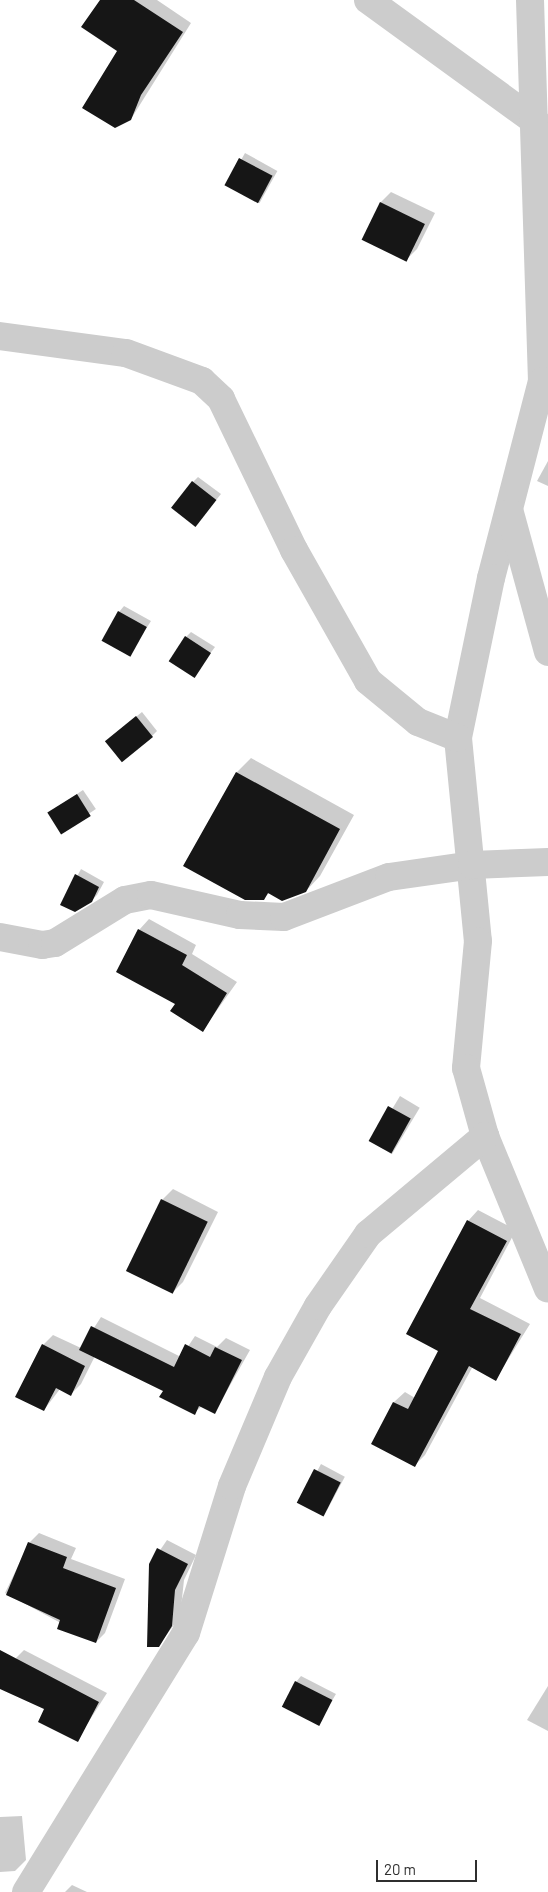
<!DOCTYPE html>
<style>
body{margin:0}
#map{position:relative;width:548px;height:1892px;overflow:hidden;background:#fff;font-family:Barlow,sans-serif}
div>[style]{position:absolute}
.shadow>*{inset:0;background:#0003;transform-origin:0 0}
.building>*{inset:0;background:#161616;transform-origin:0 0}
.minor>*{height:28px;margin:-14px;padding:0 14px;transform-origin:14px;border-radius:14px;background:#ccc}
span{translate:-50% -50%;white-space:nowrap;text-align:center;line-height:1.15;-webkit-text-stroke:5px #fff;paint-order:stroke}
.scale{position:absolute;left:376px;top:1860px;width:101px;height:22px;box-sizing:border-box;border:2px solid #2f2f2f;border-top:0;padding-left:6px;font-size:15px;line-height:18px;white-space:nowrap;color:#2f2f2f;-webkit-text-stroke:4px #fff;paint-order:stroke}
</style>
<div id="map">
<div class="shadow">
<i style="clip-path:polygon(103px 0,157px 0,191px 23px,131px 119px,118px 51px)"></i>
<i style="left:245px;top:153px;width:37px;height:37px;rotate:29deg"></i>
<i style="clip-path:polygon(391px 192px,435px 213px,417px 249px,406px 260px,363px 238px,381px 202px)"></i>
<i style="clip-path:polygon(548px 461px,548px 486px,537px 481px)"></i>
<i style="clip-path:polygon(198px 477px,221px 494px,200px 520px,193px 482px)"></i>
<i style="clip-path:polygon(124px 606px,151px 621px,130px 654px,119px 612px)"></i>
<i style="clip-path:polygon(191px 632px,215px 647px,194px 675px,186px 637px)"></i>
<i style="clip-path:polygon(142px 712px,157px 731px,152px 736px,112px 736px)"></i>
<i style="clip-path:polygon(251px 758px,354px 815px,320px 876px,306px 891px,269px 893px,263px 899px,185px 865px,237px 772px)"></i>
<i style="left:83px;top:790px;width:23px;height:40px;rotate:56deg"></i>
<i style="clip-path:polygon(81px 869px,104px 882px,97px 895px,91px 901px,62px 905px)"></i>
<i style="clip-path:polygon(149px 919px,196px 945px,192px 954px,237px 982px,203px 1030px,176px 1003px,139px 930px)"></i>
<i style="left:400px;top:1096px;width:23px;height:54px;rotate:31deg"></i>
<i style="clip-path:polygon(173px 1189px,218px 1212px,183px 1282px,173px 1292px,162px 1200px)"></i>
<i style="clip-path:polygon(478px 1210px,516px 1230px,480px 1298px,530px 1324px,496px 1379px,473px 1366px,425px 1455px,414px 1466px,373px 1444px,394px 1402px,405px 1392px,415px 1398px,440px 1350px,468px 1221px)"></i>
<i style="clip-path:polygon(101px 1317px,181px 1357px,195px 1336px,217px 1347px,226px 1338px,250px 1350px,215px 1412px,202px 1406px,194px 1413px,164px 1390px,95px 1356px,81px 1384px,71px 1394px,60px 1389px,44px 1410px,43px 1345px,53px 1335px,81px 1348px)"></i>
<i style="left:321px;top:1464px;width:27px;height:44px;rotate:28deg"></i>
<i style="clip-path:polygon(39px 1533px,76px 1548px,71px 1559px,125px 1579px,105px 1633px,96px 1642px,5px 1593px,29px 1543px)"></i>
<i style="clip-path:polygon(167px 1540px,196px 1555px,184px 1580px,180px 1617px,158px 1646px,150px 1565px)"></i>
<i style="clip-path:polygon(24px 1650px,107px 1693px,77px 1740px,46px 1709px,16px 1658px)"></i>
<i style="clip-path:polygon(301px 1676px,336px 1694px,318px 1724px,296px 1682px)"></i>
<i style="clip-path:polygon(548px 1686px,548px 1731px,527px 1720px)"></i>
<i style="clip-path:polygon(22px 1816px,26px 1860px,15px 1871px,0 1872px,0 1817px)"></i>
<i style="clip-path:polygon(72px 1885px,87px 1892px,65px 1892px)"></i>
</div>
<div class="building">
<i style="clip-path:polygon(100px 0,134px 0,183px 32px,141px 95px,131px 120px,115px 128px,82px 108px,117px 51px,81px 27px)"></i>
<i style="left:239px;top:158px;width:38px;height:31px;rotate:28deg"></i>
<i style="left:380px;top:202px;width:50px;height:42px;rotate:26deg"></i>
<i style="left:192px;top:481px;width:31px;height:34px;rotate:38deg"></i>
<i style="left:118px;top:611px;width:33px;height:34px;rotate:29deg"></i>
<i style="left:185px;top:636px;width:31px;height:30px;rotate:33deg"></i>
<i style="left:136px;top:716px;width:27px;height:40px;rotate:51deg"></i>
<i style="clip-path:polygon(236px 772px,340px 829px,306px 892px,282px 901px,268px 893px,264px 900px,245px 900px,183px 866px)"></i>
<i style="left:77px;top:794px;width:26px;height:35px;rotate:58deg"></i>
<i style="clip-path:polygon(75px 874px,99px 887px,92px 902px,75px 912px,60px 905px)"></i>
<i style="clip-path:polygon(138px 929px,187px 955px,182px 965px,227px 993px,203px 1032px,170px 1011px,175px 1004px,116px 972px)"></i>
<i style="left:388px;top:1106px;width:26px;height:40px;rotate:29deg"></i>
<i style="left:161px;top:1199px;width:52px;height:80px;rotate:26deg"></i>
<i style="clip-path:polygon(467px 1220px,507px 1241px,470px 1309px,521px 1334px,496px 1381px,469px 1366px,415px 1467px,371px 1444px,393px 1402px,408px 1409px,438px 1351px,406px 1334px)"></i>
<i style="clip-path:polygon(91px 1326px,174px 1367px,185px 1344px,210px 1357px,215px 1347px,242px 1360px,215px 1414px,199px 1406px,195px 1415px,159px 1397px,163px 1391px,79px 1350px)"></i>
<i style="clip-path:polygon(42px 1344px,85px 1366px,71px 1396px,56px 1388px,44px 1411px,15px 1397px)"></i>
<i style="left:314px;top:1469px;width:30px;height:38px;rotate:27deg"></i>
<i style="clip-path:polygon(28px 1542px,67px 1557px,63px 1568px,116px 1588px,96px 1643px,57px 1629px,60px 1620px,6px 1595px)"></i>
<i style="clip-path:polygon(157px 1548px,188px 1564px,175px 1590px,172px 1626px,159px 1647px,147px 1647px,149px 1564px)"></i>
<i style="clip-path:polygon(0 1650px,99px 1702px,78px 1742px,38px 1722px,44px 1709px,0 1689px)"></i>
<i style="left:295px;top:1681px;width:42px;height:29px;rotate:27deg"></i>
</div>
<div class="minor">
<i style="left:368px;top:0;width:208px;rotate:36deg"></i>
<i style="left:530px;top:0;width:381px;rotate:88.2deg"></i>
<i style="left:542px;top:381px;width:203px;rotate:104.5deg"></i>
<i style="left:491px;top:578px;width:163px;rotate:101.7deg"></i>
<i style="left:458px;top:738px;width:204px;rotate:84.4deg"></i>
<i style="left:478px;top:941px;width:128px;rotate:95.4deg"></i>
<i style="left:466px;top:1068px;width:71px;rotate:74.4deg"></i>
<i style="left:485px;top:1136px;width:165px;rotate:67.6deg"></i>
<i style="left:0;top:336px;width:127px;rotate:7.7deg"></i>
<i style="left:126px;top:353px;width:81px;rotate:20.2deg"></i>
<i style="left:202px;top:381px;width:26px;rotate:43deg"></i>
<i style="left:221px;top:399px;width:168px;rotate:64.2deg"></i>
<i style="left:294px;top:550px;width:150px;rotate:60.5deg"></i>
<i style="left:368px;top:681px;width:65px;rotate:39.4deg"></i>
<i style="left:418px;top:722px;width:43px;rotate:21.8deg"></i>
<i style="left:510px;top:513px;width:144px;rotate:74.7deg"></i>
<i style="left:0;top:937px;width:43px;rotate:10.8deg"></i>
<i style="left:42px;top:945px;width:13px;rotate:-9deg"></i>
<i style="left:55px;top:943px;width:82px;rotate:-31.6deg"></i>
<i style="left:125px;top:900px;width:26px;rotate:-11deg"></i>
<i style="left:151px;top:895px;width:91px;rotate:12.7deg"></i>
<i style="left:240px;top:915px;width:44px;rotate:2.6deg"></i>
<i style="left:284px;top:917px;width:112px;rotate:-20.9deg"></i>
<i style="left:389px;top:877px;width:84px;rotate:-8.2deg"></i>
<i style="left:472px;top:865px;width:76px;rotate:-2.3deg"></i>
<i style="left:26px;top:1892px;width:304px;rotate:-58.3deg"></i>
<i style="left:186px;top:1633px;width:154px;rotate:-72.6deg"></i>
<i style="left:232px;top:1486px;width:118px;rotate:-67.1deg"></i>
<i style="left:278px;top:1377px;width:81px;rotate:-60.6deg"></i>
<i style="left:318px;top:1306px;width:88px;rotate:-55.2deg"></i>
<i style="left:368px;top:1234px;width:153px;rotate:-39.9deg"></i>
</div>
<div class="scale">20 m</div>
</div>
